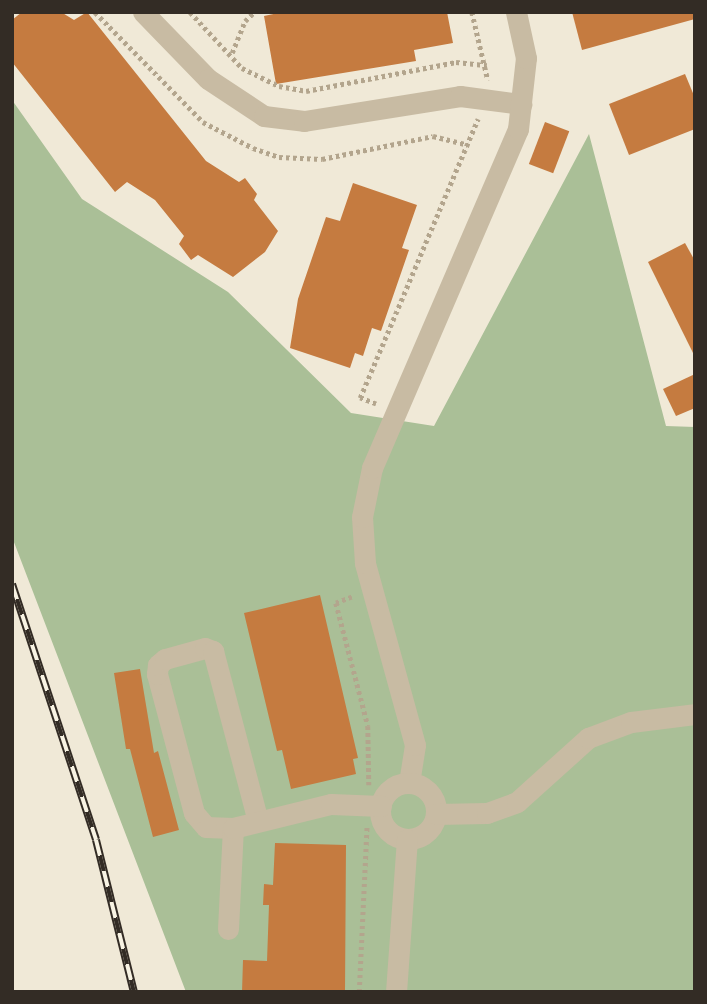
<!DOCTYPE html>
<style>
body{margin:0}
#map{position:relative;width:707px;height:1004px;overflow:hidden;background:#f0e9d7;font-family:"Alegreya Sans",sans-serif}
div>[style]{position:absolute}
.green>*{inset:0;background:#aabf97}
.building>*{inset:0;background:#c57b40;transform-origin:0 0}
.path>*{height:4.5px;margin-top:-2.25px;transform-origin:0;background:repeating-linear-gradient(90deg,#b3a58d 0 3.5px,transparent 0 7px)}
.minor>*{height:21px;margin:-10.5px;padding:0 10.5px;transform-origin:10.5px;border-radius:10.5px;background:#c8bba3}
.minor>.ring{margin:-10.5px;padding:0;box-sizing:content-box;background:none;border:21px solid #c8bba3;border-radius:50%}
.rail>*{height:8px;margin-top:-4px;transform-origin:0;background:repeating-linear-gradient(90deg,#f8f3e3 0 16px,#332c25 0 32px);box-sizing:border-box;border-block:2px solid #332c25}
span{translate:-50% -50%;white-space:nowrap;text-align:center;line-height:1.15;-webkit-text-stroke:6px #f8f3e3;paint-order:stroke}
.frame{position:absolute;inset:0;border:14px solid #332c25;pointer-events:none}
</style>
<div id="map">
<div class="green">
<i style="clip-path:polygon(12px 100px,82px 199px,228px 292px,351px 413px,434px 426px,589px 134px,666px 426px,695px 427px,695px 992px,186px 992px,12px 537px)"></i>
</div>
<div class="building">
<i style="clip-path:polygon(22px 12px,61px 12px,74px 20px,87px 12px,206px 161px,239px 182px,245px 178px,257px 194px,254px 200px,278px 231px,265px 252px,233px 277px,198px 255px,191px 260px,179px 244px,184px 236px,155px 200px,127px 182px,115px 192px,12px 62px,12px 20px)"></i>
<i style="clip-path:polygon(283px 12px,447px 12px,453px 43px,414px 50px,416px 61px,276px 84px,264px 16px)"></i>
<i style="clip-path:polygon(572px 12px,695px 12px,695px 19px,582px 50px)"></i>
<i style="clip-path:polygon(685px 74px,695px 98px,695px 129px,629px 155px,609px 104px)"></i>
<i style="left:545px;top:122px;width:26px;height:45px;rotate:21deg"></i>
<i style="clip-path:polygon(353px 183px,417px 205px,402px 248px,409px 250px,381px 331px,372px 328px,363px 356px,355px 353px,350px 368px,290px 348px,298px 299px,326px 217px,340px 221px)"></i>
<i style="clip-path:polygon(685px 243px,695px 261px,695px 357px,648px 262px)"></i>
<i style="clip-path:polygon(695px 374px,695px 408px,676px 416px,663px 389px)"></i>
<i style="clip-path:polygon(320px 595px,358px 758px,353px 759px,356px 774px,291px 789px,282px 750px,277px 751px,244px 613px)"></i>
<i style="clip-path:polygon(140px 669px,154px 753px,158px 751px,179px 830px,153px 837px,130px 749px,126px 749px,114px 673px)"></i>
<i style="clip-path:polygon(275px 843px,346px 845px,345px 992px,242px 992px,243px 960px,267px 961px,269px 905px,263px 905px,264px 884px,273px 885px)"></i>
</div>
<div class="path">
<i style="left:95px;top:12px;width:154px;rotate:45.5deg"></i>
<i style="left:203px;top:122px;width:56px;rotate:27.5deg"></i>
<i style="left:253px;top:148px;width:28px;rotate:19deg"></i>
<i style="left:279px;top:157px;width:43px;rotate:2.7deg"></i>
<i style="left:322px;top:159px;width:113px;rotate:-11.7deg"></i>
<i style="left:433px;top:136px;width:36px;rotate:14deg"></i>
<i style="left:190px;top:12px;width:76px;rotate:47.1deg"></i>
<i style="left:242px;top:68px;width:41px;rotate:25.9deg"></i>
<i style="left:279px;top:86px;width:27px;rotate:10deg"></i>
<i style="left:306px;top:91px;width:153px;rotate:-10.9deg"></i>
<i style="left:456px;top:62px;width:31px;rotate:6deg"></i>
<i style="left:472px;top:12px;width:70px;rotate:76.8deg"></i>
<i style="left:232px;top:53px;width:35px;rotate:-68deg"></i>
<i style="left:245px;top:21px;width:13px;rotate:-45deg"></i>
<i style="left:376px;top:404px;width:17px;rotate:-159deg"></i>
<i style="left:360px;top:398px;width:303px;rotate:-67.1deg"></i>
<i style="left:352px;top:597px;width:17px;rotate:159deg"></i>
<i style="left:336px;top:603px;width:127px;rotate:75.4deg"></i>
<i style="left:368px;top:726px;width:59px;rotate:89deg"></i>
<i style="left:359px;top:992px;width:167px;rotate:-87.3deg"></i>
</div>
<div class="minor">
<i style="left:143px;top:12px;width:93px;rotate:45.9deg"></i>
<i style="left:208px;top:79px;width:67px;rotate:33.5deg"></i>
<i style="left:264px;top:116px;width:40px;rotate:7.1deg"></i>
<i style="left:304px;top:121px;width:158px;rotate:-9.1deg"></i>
<i style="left:460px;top:96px;width:62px;rotate:7.5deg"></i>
<i style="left:409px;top:783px;width:38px;rotate:-81deg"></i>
<i style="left:415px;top:745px;width:189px;rotate:-105.4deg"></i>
<i style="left:365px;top:563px;width:46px;rotate:-93.7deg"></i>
<i style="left:362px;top:517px;width:50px;rotate:-78.5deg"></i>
<i style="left:372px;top:468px;width:369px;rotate:-66.7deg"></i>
<i style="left:518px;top:129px;width:71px;rotate:-83.6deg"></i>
<i style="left:526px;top:58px;width:47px;rotate:-102.3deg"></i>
<i class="ring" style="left:380px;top:783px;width:35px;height:35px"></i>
<i style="left:436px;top:814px;width:51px;rotate:-1.1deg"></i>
<i style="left:487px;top:813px;width:32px;rotate:-20deg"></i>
<i style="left:517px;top:802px;width:96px;rotate:-42deg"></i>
<i style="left:588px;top:738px;width:46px;rotate:-20.4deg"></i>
<i style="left:631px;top:722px;width:64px;rotate:-7.1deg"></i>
<i style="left:233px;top:828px;width:27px;rotate:-178deg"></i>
<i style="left:206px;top:827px;width:18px;rotate:-131deg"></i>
<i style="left:194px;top:813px;width:144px;rotate:-104.9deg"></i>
<i style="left:157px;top:674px;width:9px;rotate:-84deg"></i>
<i style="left:158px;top:665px;width:9px;rotate:-41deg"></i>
<i style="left:165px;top:659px;width:41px;rotate:-15.4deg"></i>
<i style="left:205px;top:648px;width:9px;rotate:21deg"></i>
<i style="left:213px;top:651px;width:176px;rotate:75.2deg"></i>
<i style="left:228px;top:929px;width:101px;rotate:-87.2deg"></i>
<i style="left:233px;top:828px;width:101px;rotate:-13.8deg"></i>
<i style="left:331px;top:804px;width:50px;rotate:2.3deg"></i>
<i style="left:396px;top:992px;width:153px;rotate:-85.9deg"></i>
</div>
<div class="rail">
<i style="left:12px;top:584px;width:269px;rotate:71.8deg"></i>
<i style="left:96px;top:840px;width:157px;rotate:76deg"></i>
</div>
<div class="frame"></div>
</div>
